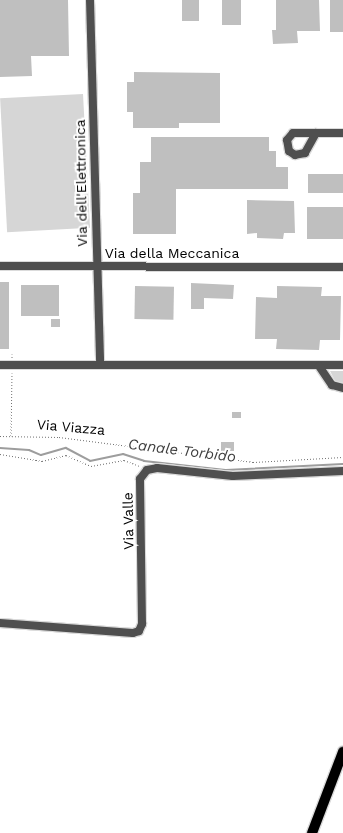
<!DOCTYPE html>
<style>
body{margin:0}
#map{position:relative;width:343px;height:833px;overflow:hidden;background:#fff;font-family:"Work Sans",sans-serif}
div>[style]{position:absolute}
.green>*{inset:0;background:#d6d6d6;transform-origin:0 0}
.stream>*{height:2px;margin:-1px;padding:0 1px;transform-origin:1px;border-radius:1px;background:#9d9d9d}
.building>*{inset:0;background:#bfbfbf;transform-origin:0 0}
.path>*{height:1px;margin-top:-0.5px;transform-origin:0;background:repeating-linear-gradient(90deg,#717171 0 1px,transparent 0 3px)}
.roads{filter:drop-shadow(1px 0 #dbdbdb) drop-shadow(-1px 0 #dbdbdb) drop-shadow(0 1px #dbdbdb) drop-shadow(0 -1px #dbdbdb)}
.minor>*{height:8px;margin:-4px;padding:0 4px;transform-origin:4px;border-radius:4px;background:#4f4f4f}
.major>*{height:10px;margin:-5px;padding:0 5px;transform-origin:5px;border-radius:5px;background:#000}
span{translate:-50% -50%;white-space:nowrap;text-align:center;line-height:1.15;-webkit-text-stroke:4px #fff;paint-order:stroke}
.street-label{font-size:14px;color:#000}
.water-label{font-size:15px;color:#3e3e3e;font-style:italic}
</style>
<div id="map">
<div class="green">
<i style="left:83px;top:94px;width:134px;height:83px;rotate:87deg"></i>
<i style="clip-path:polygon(330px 371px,343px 371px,343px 383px,335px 381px)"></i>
</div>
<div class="stream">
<i style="left:0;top:448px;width:29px;rotate:4deg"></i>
<i style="left:29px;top:450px;width:13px;rotate:23deg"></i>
<i style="left:41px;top:455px;width:26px;rotate:-16deg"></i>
<i style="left:66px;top:448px;width:27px;rotate:28deg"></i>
<i style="left:90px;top:461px;width:34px;rotate:-12deg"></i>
<i style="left:123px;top:454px;width:22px;rotate:18deg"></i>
<i style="left:144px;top:461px;width:82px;rotate:6.3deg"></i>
<i style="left:226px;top:470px;width:117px;rotate:-2.9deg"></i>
</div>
<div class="building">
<i style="clip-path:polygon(0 0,68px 0,69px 56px,31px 56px,32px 76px,0 77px)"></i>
<i style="left:182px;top:0;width:17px;height:21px"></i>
<i style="left:222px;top:0;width:19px;height:25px"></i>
<i style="clip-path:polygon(276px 0,319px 0,320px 31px,297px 31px,298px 43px,273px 44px,272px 30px,276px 30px)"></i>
<i style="left:330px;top:0;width:13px;height:32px"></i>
<i style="clip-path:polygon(134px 72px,220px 73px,220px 123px,179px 123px,179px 128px,133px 128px,133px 112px,127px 112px,127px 82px,134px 82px)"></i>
<i style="clip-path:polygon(151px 137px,269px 137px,269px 151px,276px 151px,276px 167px,288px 167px,288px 189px,176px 189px,176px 234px,133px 234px,133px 193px,140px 193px,140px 162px,151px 162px)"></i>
<i style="left:308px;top:174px;width:35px;height:19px"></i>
<i style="clip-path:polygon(247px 200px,294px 201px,295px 233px,284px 233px,283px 239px,257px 238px,257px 233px,247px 234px)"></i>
<i style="left:307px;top:207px;width:36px;height:32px"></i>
<i style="left:0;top:282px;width:9px;height:67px"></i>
<i style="clip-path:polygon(191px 283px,234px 285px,233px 299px,204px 298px,204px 309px,191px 309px)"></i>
<i style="left:21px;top:285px;width:38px;height:31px"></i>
<i style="left:135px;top:286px;width:39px;height:33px;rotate:1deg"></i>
<i style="clip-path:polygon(277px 286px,322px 287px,321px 296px,341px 296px,340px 340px,320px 340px,319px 350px,276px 349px,277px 339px,255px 339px,256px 297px,277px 298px)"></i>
<i style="left:51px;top:319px;width:9px;height:8px"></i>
<i style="left:232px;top:412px;width:9px;height:6px"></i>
<i style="left:221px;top:442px;width:13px;height:9px"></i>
</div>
<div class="path">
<i style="left:12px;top:354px;width:4px;rotate:90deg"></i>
<i style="left:0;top:436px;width:59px;rotate:1deg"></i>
<i style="left:59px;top:437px;width:196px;rotate:7.3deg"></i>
<i style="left:253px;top:462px;width:90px;rotate:-3.2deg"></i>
<i style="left:11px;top:436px;width:63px;rotate:-89.1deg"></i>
<i style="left:0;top:454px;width:43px;rotate:9.5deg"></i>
<i style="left:42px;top:461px;width:25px;rotate:-14deg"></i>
<i style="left:66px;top:455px;width:27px;rotate:24deg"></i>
<i style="left:91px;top:466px;width:34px;rotate:-10deg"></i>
<i style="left:124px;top:460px;width:17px;rotate:21deg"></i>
</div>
<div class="roads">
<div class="minor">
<i style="left:90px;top:0;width:365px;rotate:88.4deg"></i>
<i style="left:316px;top:133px;width:23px;rotate:119deg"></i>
<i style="left:305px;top:153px;width:10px;rotate:169deg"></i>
<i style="left:295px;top:155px;width:7px;rotate:-146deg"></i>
<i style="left:289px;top:151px;width:11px;rotate:-100deg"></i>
<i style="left:287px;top:140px;width:9px;rotate:-49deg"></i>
<i style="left:293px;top:133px;width:50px"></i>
<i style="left:0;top:266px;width:343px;rotate:0.2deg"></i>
<i style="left:0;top:365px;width:343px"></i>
<i style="left:319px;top:366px;width:23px;rotate:56deg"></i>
<i style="left:332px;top:385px;width:11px;rotate:15deg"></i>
<i style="left:0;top:623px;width:133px;rotate:4.3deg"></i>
<i style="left:133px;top:633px;width:6px;rotate:-18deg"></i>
<i style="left:139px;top:631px;width:8px;rotate:-67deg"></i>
<i style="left:142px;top:624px;width:145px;rotate:-90.8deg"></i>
<i style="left:140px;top:479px;width:11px;rotate:-52deg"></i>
<i style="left:147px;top:470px;width:10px;rotate:-11deg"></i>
<i style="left:157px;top:468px;width:76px;rotate:6deg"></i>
<i style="left:233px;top:476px;width:110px;rotate:-2.6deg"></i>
</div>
<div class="major">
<i style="left:312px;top:833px;width:87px;rotate:-69.1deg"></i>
</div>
</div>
<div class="street-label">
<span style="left:81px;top:183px;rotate:-91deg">Via dell'Elettronica</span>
<span style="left:172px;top:253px">Via della Meccanica</span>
<span style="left:71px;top:427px;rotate:5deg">Via Viazza</span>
<span style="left:128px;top:521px;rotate:-91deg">Via Valle</span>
</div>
<div class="water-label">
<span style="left:182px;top:451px;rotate:7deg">Canale Torbido</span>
</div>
</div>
